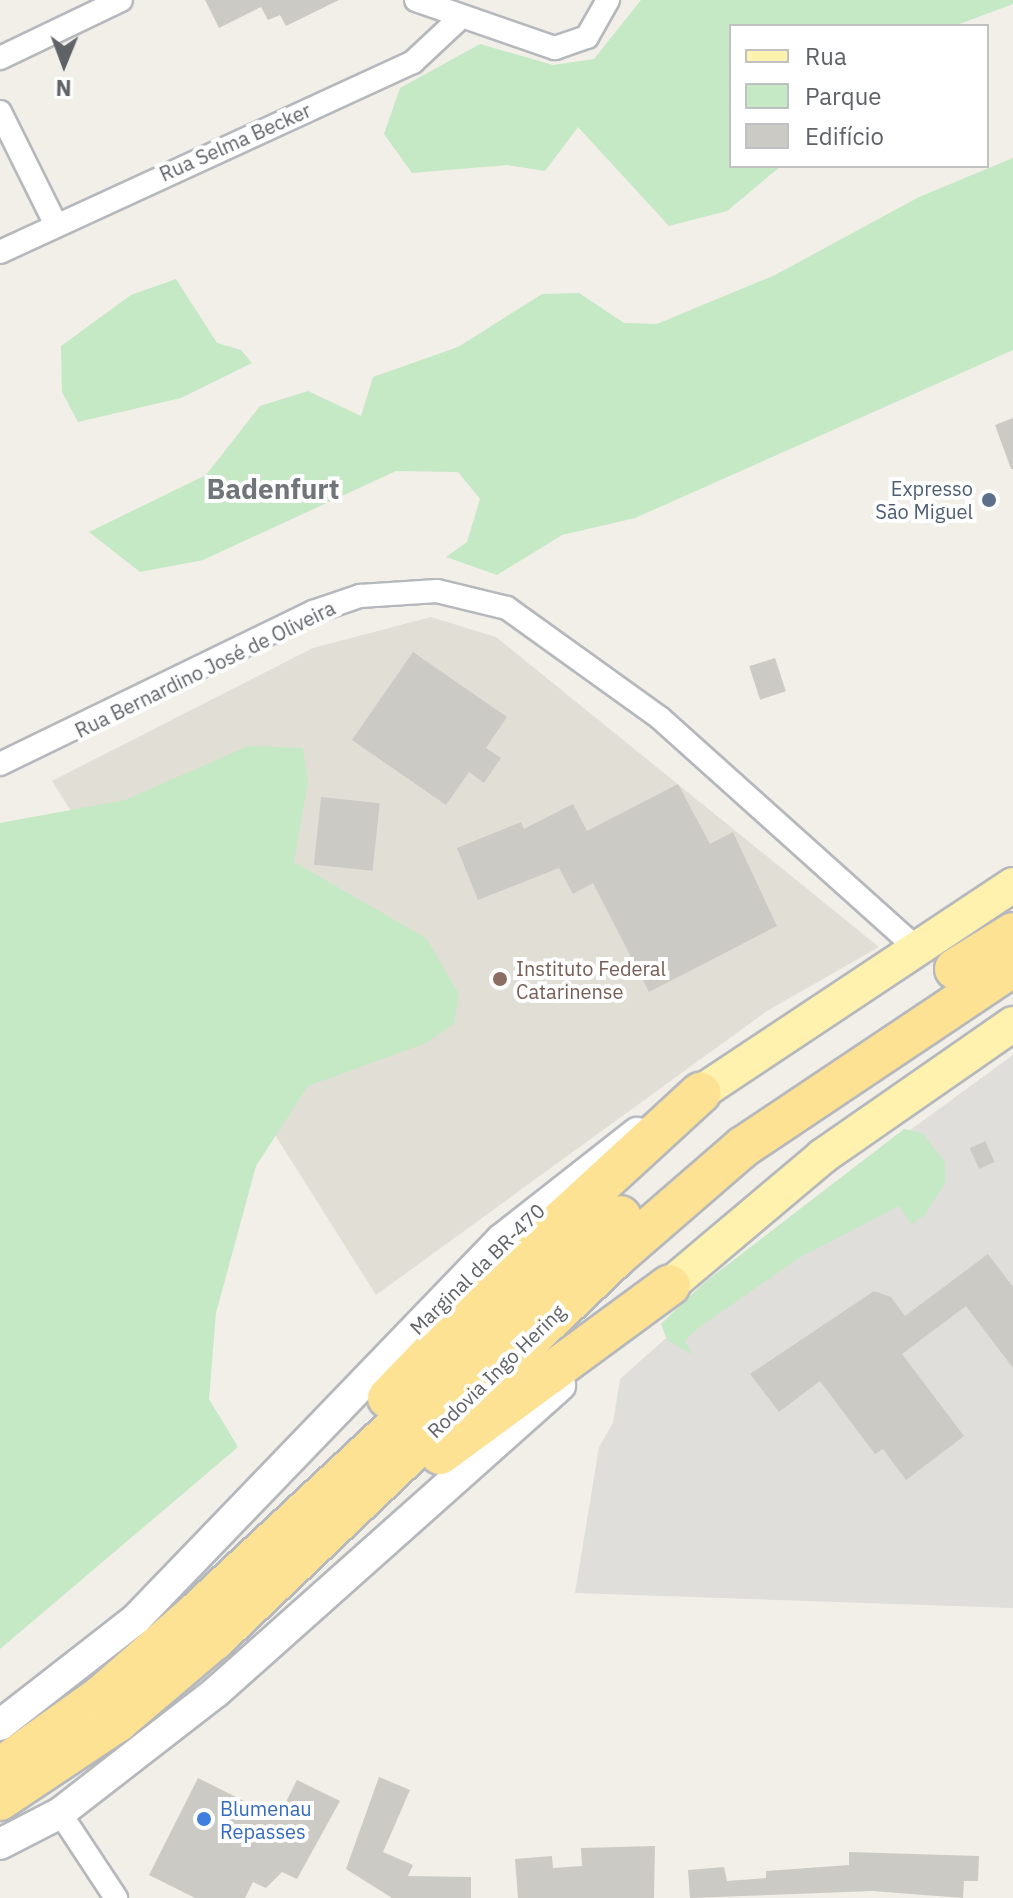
<!DOCTYPE html>
<meta charset="utf-8">
<style>
body{margin:0}
#map{position:relative;width:1013px;height:1898px;overflow:hidden;background:#f1efe8;font-family:"IBM Plex Sans",sans-serif}
div>[style]{position:absolute}
.industrial>*{inset:0;background:#e0deda}
.education>*{inset:0;background:#e1ded6}
.green>*{inset:0;background:#c5e8c5}
.building>*{inset:0;background:#cccac5;transform-origin:0 0}
.roads{filter:drop-shadow(2px 0 #b5b8bc) drop-shadow(-2px 0 #b5b8bc) drop-shadow(0 2px #b5b8bc) drop-shadow(0 -2px #b5b8bc)}
.street>*{height:22px;margin:-11px;padding:0 11px;transform-origin:11px;border-radius:11px;background:#fff}
.secondary>*{height:30px;margin:-15px;padding:0 15px;transform-origin:15px;border-radius:15px;background:#fff}
.primary>*{height:34px;margin:-17px;padding:0 17px;transform-origin:17px;border-radius:17px;background:#fff2af}
.highway>*{height:40px;margin:-20px;padding:0 20px;transform-origin:20px;border-radius:20px;background:#fde293}
.dots>*{width:22px;height:22px;translate:-50% -50%;box-sizing:border-box;border:4px solid #fff;border-radius:50%}
span{translate:-50% -50%;white-space:nowrap;text-align:center;line-height:1.15;-webkit-text-stroke:8px #fff;paint-order:stroke}
.street-label{font-size:20px;color:#5f6368}
.service-label{font-size:20px;color:#4e5e75}
.right{translate:-100% -50%;text-align:right}
.education-label{font-size:20px;color:#785e54}
.left{translate:0 -50%;text-align:left}
.shop-label{font-size:20px;color:#366cbe}
.district-label{font-size:28px;color:#70757a;font-weight:700}
.legend{position:absolute;left:729px;top:24px;width:260px;height:144px;box-sizing:border-box;background:#fff;border:2px solid #bfc1c3;margin:0;padding:10px 14px;list-style:none;font-size:24px;color:#5f6368}
.legend li{display:flex;align-items:center;gap:16px;height:40px}
.legend b{width:40px;border:2px solid #bfc1c3}
.north{position:absolute;left:24px;top:24px;width:80px;height:80px;-webkit-text-stroke:6px #fff;paint-order:stroke;rotate:181deg;font-size:22px;font-weight:700;line-height:32px;text-align:center;color:#5f6368}
.north::after{content:'';display:block;margin:auto;width:28px;height:36px;background:#5f6368;clip-path:polygon(50% 0,100% 100%,50% 72%,0 100%)}
</style>
<div id="map">
<div class="industrial">
<i style="clip-path:polygon(1013px 1055px,1013px 1608px,575px 1593px,599px 1447px,613px 1423px,620px 1379px,854px 1171px)"></i>
</div>
<div class="education">
<i style="clip-path:polygon(431px 617px,496px 637px,879px 947px,767px 1011px,376px 1295px,52px 781px,313px 648px)"></i>
</div>
<div class="green">
<i style="clip-path:polygon(641px 0,1013px 0,1013px 4px,954px 26px,731px 26px,731px 166px,781px 166px,727px 211px,669px 226px,578px 127px,545px 171px,507px 165px,412px 173px,384px 134px,400px 88px,480px 44px,553px 65px,594px 59px)"></i>
<i style="clip-path:polygon(1013px 158px,1013px 350px,635px 518px,562px 535px,497px 575px,446px 557px,467px 542px,480px 499px,458px 472px,396px 471px,203px 560px,140px 572px,89px 532px,206px 475px,260px 406px,308px 391px,361px 416px,373px 377px,458px 347px,542px 294px,579px 293px,624px 323px,657px 324px,775px 275px,919px 197px)"></i>
<i style="clip-path:polygon(176px 279px,217px 343px,241px 350px,252px 363px,181px 398px,78px 422px,62px 392px,61px 346px,131px 295px)"></i>
<i style="clip-path:polygon(248px 746px,303px 748px,308px 782px,294px 862px,426px 938px,459px 994px,454px 1024px,426px 1043px,308px 1086px,256px 1166px,216px 1313px,209px 1399px,238px 1447px,0 1649px,0 823px,125px 800px)"></i>
<i style="clip-path:polygon(904px 1129px,922px 1133px,945px 1162px,945px 1183px,925px 1215px,911px 1224px,899px 1206px,799px 1258px,698px 1328px,685px 1341px,693px 1355px,667px 1340px,661px 1324px,705px 1282px)"></i>
</div>
<div class="building">
<i style="clip-path:polygon(205px 0,339px 0,286px 26px,280px 15px,268px 20px,261px 7px,219px 28px)"></i>
<i style="clip-path:polygon(1013px 418px,1013px 469px,1011px 469px,995px 425px)"></i>
<i style="clip-path:polygon(413px 652px,507px 717px,486px 748px,501px 758px,484px 783px,469px 772px,446px 805px,352px 740px)"></i>
<i style="left:775px;top:658px;width:35px;height:27px;rotate:72deg"></i>
<i style="clip-path:polygon(678px 784px,710px 844px,733px 832px,777px 926px,649px 992px,593px 883px,573px 894px,559px 868px,478px 900px,457px 848px,521px 822px,524px 829px,573px 804px,587px 831px)"></i>
<i style="left:321px;top:797px;width:59px;height:68px;rotate:6deg"></i>
<i style="left:985px;top:1141px;width:23px;height:17px;rotate:65deg"></i>
<i style="clip-path:polygon(988px 1254px,1013px 1287px,1013px 1368px,966px 1306px,902px 1354px,964px 1436px,906px 1480px,883px 1449px,875px 1454px,820px 1381px,779px 1412px,750px 1374px,874px 1291px,891px 1297px,905px 1316px)"></i>
<i style="clip-path:polygon(379px 1777px,410px 1790px,383px 1852px,413px 1865px,408px 1876px,471px 1877px,471px 1898px,392px 1898px,346px 1869px)"></i>
<i style="clip-path:polygon(198px 1778px,278px 1818px,297px 1780px,340px 1801px,297px 1879px,282px 1872px,266px 1888px,253px 1882px,245px 1898px,195px 1898px,149px 1875px)"></i>
<i style="clip-path:polygon(655px 1846px,654px 1898px,518px 1898px,515px 1859px,552px 1856px,553px 1868px,582px 1866px,581px 1848px)"></i>
<i style="clip-path:polygon(849px 1852px,979px 1856px,978px 1881px,964px 1881px,963px 1898px,872px 1891px,690px 1898px,688px 1870px,724px 1867px,727px 1881px,766px 1878px,766px 1871px,849px 1865px)"></i>
</div>
<div class="roads">
<div class="street">
<i style="left:416px;top:0;width:147px;rotate:19.1deg"></i>
<i style="left:555px;top:48px;width:34px;rotate:-19deg"></i>
<i style="left:587px;top:37px;width:43px;rotate:-60.4deg"></i>
<i style="left:0;top:58px;width:134px;rotate:-25.6deg"></i>
<i style="left:0;top:112px;width:124px;rotate:63.6deg"></i>
<i style="left:0;top:252px;width:455px;rotate:-24.7deg"></i>
<i style="left:413px;top:62px;width:63px;rotate:-43.1deg"></i>
<i style="left:0;top:764px;width:348px;rotate:-25.9deg"></i>
<i style="left:313px;top:612px;width:50px;rotate:-18.8deg"></i>
<i style="left:360px;top:596px;width:77px;rotate:-3.7deg"></i>
<i style="left:437px;top:591px;width:72px;rotate:13.7deg"></i>
<i style="left:507px;top:608px;width:188px;rotate:35.7deg"></i>
<i style="left:660px;top:718px;width:341px;rotate:41.9deg"></i>
<i style="left:60px;top:1813px;width:102px;rotate:56.6deg"></i>
</div>
<div class="secondary">
<i style="left:0;top:1725px;width:171px;rotate:-37.9deg"></i>
<i style="left:135px;top:1620px;width:529px;rotate:-46.07deg"></i>
<i style="left:502px;top:1239px;width:172px;rotate:-38.1deg"></i>
<i style="left:0;top:1844px;width:68px;rotate:-27.3deg"></i>
<i style="left:60px;top:1813px;width:197px;rotate:-37.8deg"></i>
<i style="left:216px;top:1692px;width:461px;rotate:-41.7deg"></i>
</div>
<div class="primary">
<i style="left:700px;top:1093px;width:376px;rotate:-33.6deg"></i>
<i style="left:670px;top:1285px;width:200px;rotate:-40.1deg"></i>
<i style="left:823px;top:1156px;width:231px;rotate:-34.8deg"></i>
</div>
<div class="highway">
<i style="left:955px;top:969px;width:68px;rotate:-31.8deg"></i>
<i style="left:388px;top:1398px;width:215px;rotate:-46.1deg"></i>
<i style="left:537px;top:1243px;width:222px;rotate:-42.6deg"></i>
<i style="left:440px;top:1454px;width:285px;rotate:-36.3deg"></i>
<i style="left:0;top:1768px;width:123px;rotate:-35.4deg"></i>
<i style="left:100px;top:1697px;width:125px;rotate:-41.1deg"></i>
<i style="left:194px;top:1615px;width:584px;rotate:-43.06deg"></i>
<i style="left:0;top:1800px;width:141px;rotate:-33.7deg"></i>
<i style="left:117px;top:1722px;width:128px;rotate:-40.3deg"></i>
<i style="left:215px;top:1639px;width:555px;rotate:-43.61deg"></i>
<i style="left:617px;top:1256px;width:167px;rotate:-40.9deg"></i>
<i style="left:743px;top:1147px;width:325px;rotate:-33.8deg"></i>
</div>
</div>
<div class="dots">
<i style="left:989px;top:500px;background:#5c6f8a"></i>
<i style="left:500px;top:979px;background:#8d6e63"></i>
<i style="left:204px;top:1819px;background:#3f7fe0"></i>
</div>
<div class="street-label">
<span style="left:235px;top:142px;rotate:-24deg">Rua Selma Becker</span>
<span style="left:205px;top:669px;rotate:-26deg">Rua Bernardino José de Oliveira</span>
<span style="left:477px;top:1269px;rotate:-44deg">Marginal da BR-470</span>
<span style="left:496px;top:1371px;rotate:-44deg">Rodovia Ingo Hering</span>
</div>
<div class="service-label">
<span class="right" style="left:973px;top:500px">Expresso<br>São Miguel</span>
</div>
<div class="education-label">
<span class="left" style="left:516px;top:980px">Instituto Federal<br>Catarinense</span>
</div>
<div class="shop-label">
<span class="left" style="left:220px;top:1820px">Blumenau<br>Repasses</span>
</div>
<div class="district-label">
<span style="left:273px;top:489px">Badenfurt</span>
</div>
<ul class="legend">
<li><b style="height:10px;background:#fff2af"></b>Rua</li>
<li><b style="height:22px;background:#c5e8c5"></b>Parque</li>
<li><b style="height:22px;background:#cccac5"></b>Edifício</li>
</ul>
<div class="north">N</div>
</div>
